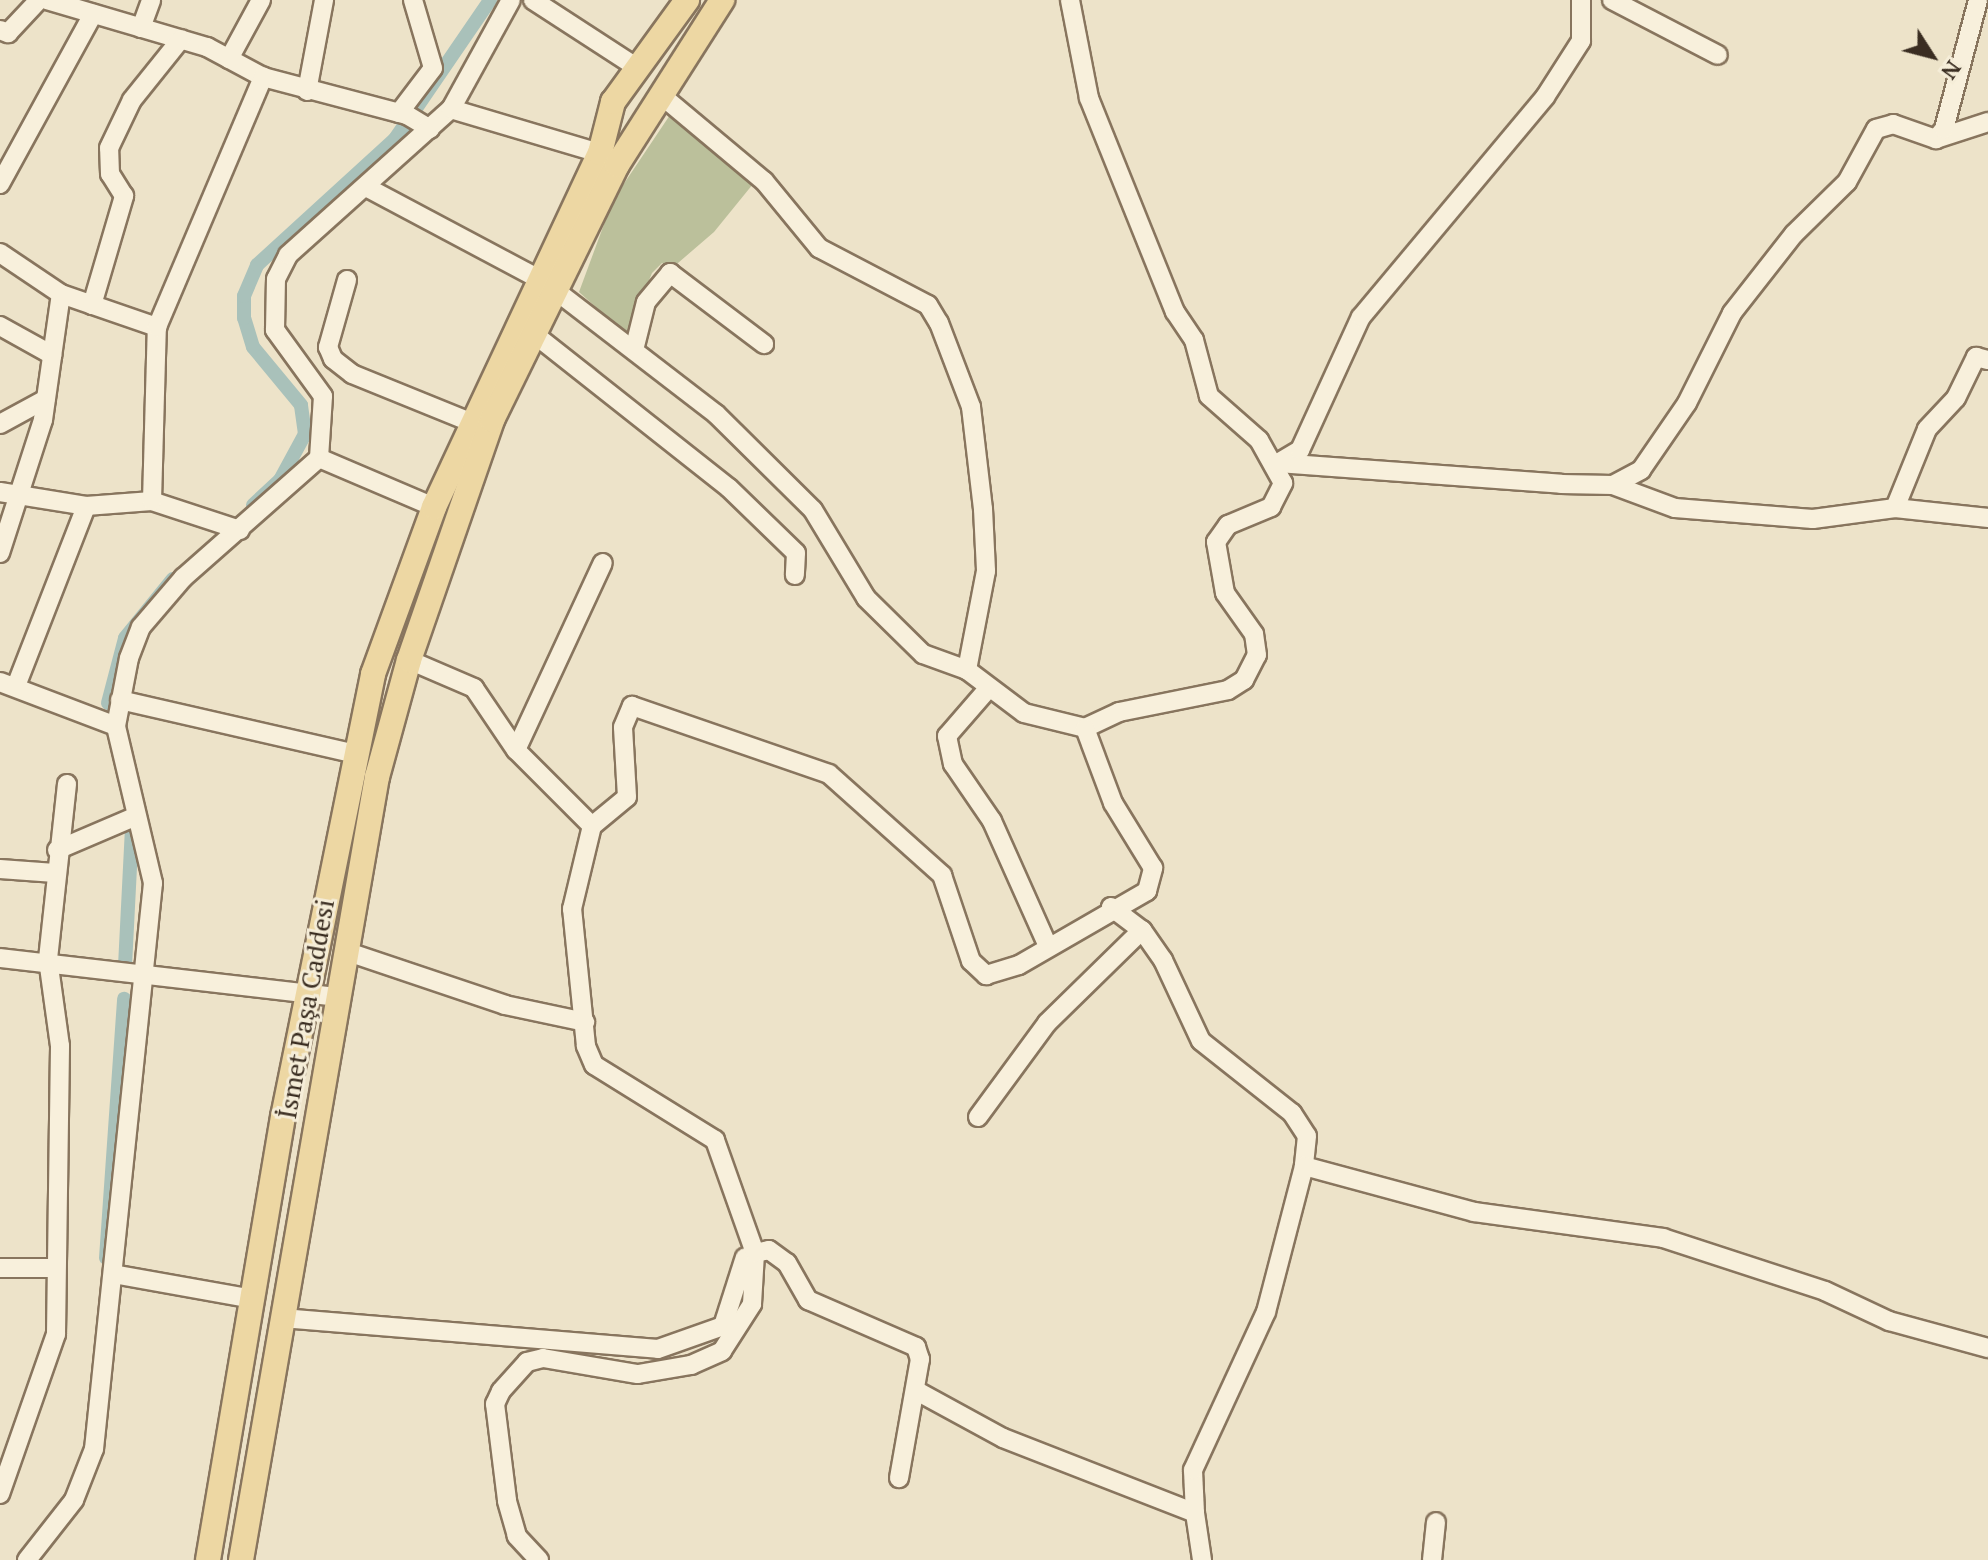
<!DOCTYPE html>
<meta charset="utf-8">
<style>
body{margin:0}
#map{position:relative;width:1988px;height:1560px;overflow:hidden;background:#ede3c9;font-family:"PT Serif",serif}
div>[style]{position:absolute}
.cemetery>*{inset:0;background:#bbc09b}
.canal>*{height:14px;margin:-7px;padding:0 7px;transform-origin:7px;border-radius:7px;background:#a9c1ba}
.roads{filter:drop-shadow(2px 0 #88755e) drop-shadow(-2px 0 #88755e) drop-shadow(0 2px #88755e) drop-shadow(0 -2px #88755e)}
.minor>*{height:18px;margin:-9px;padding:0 9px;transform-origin:9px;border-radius:9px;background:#f8f0dc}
.major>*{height:24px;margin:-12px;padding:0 12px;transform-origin:12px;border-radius:12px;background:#edd7a3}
span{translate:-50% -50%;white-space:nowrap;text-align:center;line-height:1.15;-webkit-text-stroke:6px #f5edd8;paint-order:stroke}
.street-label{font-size:26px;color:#3a2d21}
.north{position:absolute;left:1892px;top:16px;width:80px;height:80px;-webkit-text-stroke:6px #f5edd8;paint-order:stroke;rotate:126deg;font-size:22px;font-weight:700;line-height:32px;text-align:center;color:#3a2d21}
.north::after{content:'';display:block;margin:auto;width:28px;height:36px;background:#3a2d21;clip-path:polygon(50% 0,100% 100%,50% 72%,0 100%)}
</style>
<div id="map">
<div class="cemetery">
<i style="clip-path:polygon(674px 109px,753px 184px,714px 232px,671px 269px,662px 263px,652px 273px,627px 335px,579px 292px,613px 200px)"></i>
</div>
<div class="canal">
<i style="left:253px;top:505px;width:37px;rotate:-43deg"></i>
<i style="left:280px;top:480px;width:52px;rotate:-61.5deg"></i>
<i style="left:305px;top:434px;width:29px;rotate:-98deg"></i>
<i style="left:301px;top:405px;width:75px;rotate:-129.6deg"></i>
<i style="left:253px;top:347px;width:30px;rotate:-107deg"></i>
<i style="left:244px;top:318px;width:22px;rotate:-90deg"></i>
<i style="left:244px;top:296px;width:34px;rotate:-67deg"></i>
<i style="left:257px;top:265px;width:187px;rotate:-42.4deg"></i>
<i style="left:395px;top:139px;width:168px;rotate:-55.6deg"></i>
<i style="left:108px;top:703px;width:67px;rotate:-75.3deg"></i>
<i style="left:125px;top:638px;width:76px;rotate:-50.9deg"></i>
<i style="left:125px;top:966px;width:140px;rotate:-87.1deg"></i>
<i style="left:106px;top:1258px;width:260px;rotate:-86deg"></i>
</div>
<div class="roads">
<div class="minor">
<i style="left:47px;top:0;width:167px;rotate:16.4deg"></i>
<i style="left:207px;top:47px;width:64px;rotate:28.2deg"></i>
<i style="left:263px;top:77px;width:149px;rotate:14.8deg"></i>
<i style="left:407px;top:115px;width:27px;rotate:31deg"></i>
<i style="left:533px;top:0;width:119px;rotate:33deg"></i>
<i style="left:1612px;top:0;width:119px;rotate:27.4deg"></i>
<i style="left:141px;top:28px;width:30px;rotate:-70deg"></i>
<i style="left:0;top:30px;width:9px;rotate:21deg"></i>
<i style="left:8px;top:33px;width:45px;rotate:-46.8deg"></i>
<i style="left:229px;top:59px;width:67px;rotate:-61.5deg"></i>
<i style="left:307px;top:91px;width:93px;rotate:-79.4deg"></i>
<i style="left:661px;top:95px;width:134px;rotate:39.9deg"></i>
<i style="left:764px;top:181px;width:87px;rotate:50.6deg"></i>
<i style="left:819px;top:248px;width:123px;rotate:27.6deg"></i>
<i style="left:928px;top:305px;width:21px;rotate:59deg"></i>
<i style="left:939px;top:323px;width:90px;rotate:69.1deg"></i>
<i style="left:971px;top:407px;width:103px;rotate:83.3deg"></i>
<i style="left:983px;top:509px;width:62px;rotate:87.2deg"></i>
<i style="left:986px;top:571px;width:101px;rotate:100.9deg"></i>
<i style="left:451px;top:109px;width:155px;rotate:16.5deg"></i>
<i style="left:399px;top:113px;width:56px;rotate:-52.9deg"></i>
<i style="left:433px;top:68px;width:71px;rotate:-106.4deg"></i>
<i style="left:1936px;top:139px;width:55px;rotate:-18.1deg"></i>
<i style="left:0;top:184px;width:194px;rotate:-61.3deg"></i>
<i style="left:366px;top:187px;width:194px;rotate:28deg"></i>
<i style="left:0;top:253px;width:73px;rotate:33.9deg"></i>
<i style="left:61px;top:294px;width:102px;rotate:19deg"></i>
<i style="left:347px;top:280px;width:70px;rotate:105.8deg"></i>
<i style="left:328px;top:347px;width:13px;rotate:67deg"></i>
<i style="left:333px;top:359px;width:24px;rotate:38deg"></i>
<i style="left:352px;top:374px;width:127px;rotate:22.1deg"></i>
<i style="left:555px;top:290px;width:203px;rotate:37.6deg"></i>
<i style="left:716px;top:414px;width:136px;rotate:44.7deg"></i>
<i style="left:813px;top:510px;width:103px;rotate:58.9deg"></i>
<i style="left:866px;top:598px;width:80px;rotate:44.5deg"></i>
<i style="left:923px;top:654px;width:47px;rotate:20deg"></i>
<i style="left:967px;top:670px;width:71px;rotate:37deg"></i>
<i style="left:1024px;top:713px;width:63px;rotate:13.8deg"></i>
<i style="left:1085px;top:728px;width:38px;rotate:-25deg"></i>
<i style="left:1119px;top:712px;width:111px;rotate:-11.4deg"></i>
<i style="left:1228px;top:690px;width:19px;rotate:-32deg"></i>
<i style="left:1244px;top:680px;width:28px;rotate:-63deg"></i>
<i style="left:1257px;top:655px;width:21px;rotate:-98deg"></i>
<i style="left:1254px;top:634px;width:50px;rotate:-125.3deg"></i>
<i style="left:1225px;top:593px;width:52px;rotate:-100deg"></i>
<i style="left:1216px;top:542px;width:21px;rotate:-55deg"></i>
<i style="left:1228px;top:525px;width:47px;rotate:-22.7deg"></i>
<i style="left:1271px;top:507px;width:27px;rotate:-63deg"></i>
<i style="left:1283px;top:483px;width:49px;rotate:-119.2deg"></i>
<i style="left:1259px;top:440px;width:67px;rotate:-138.7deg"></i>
<i style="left:1209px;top:396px;width:58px;rotate:-105deg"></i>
<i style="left:1194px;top:340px;width:34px;rotate:-124deg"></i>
<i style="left:1175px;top:312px;width:231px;rotate:-111.9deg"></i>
<i style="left:1089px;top:98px;width:100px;rotate:-101deg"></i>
<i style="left:92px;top:305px;width:114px;rotate:-73.6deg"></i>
<i style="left:124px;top:196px;width:26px;rotate:-122deg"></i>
<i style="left:110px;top:174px;width:26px;rotate:-92deg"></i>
<i style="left:109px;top:148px;width:53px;rotate:-64.4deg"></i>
<i style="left:132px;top:100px;width:78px;rotate:-51.2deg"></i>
<i style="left:0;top:326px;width:60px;rotate:29.1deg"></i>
<i style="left:534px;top:334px;width:248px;rotate:38.3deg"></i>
<i style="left:729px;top:488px;width:93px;rotate:44.1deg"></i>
<i style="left:796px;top:553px;width:22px;rotate:93deg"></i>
<i style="left:634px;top:350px;width:49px;rotate:-76deg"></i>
<i style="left:646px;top:302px;width:38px;rotate:-50deg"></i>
<i style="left:670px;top:273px;width:118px;rotate:37.1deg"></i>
<i style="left:0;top:424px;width:52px;rotate:-28.5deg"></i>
<i style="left:319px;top:458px;width:125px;rotate:23.1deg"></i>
<i style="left:1278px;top:463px;width:284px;rotate:4.2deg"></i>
<i style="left:1561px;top:484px;width:52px;rotate:1.1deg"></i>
<i style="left:1613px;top:485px;width:32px;rotate:-28deg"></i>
<i style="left:1641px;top:470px;width:81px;rotate:-55.5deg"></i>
<i style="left:1687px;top:403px;width:101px;rotate:-63.4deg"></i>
<i style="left:1732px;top:313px;width:100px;rotate:-51.9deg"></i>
<i style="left:1794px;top:234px;width:74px;rotate:-44.5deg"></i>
<i style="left:1847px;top:182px;width:60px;rotate:-61.3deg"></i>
<i style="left:1876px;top:129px;width:18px;rotate:-16deg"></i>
<i style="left:1893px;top:124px;width:46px;rotate:19.2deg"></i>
<i style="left:1936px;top:139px;width:13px;rotate:-51deg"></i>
<i style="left:1944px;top:129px;width:133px;rotate:-75.2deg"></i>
<i style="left:1278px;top:463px;width:26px;rotate:-31deg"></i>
<i style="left:1300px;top:450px;width:146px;rotate:-65.4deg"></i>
<i style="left:1361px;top:317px;width:287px;rotate:-50.1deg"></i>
<i style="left:1545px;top:97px;width:67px;rotate:-57.3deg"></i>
<i style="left:1581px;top:41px;width:41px;rotate:-90deg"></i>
<i style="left:1613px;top:485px;width:66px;rotate:20.4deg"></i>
<i style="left:1675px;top:508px;width:138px;rotate:4.6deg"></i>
<i style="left:1813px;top:519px;width:83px;rotate:-7.6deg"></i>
<i style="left:1895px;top:508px;width:94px;rotate:6.1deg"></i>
<i style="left:0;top:492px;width:87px;rotate:9.2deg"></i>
<i style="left:86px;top:506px;width:66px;rotate:-4.3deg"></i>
<i style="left:1895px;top:508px;width:85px;rotate:-67.9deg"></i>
<i style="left:1927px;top:429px;width:42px;rotate:-46.9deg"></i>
<i style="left:1956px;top:398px;width:46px;rotate:-64deg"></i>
<i style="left:1976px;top:357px;width:12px;rotate:14deg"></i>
<i style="left:240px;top:530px;width:93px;rotate:-161.8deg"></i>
<i style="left:152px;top:501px;width:174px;rotate:-88.4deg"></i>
<i style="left:157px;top:327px;width:272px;rotate:-67deg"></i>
<i style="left:0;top:553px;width:140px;rotate:-72.1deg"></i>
<i style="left:43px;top:420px;width:127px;rotate:-81.9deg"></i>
<i style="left:409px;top:660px;width:71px;rotate:23.3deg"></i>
<i style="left:474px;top:688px;width:75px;rotate:55.9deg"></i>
<i style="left:516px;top:750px;width:107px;rotate:45deg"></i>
<i style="left:0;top:682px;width:124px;rotate:20.8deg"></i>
<i style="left:16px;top:686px;width:193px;rotate:-68.7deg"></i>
<i style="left:987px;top:690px;width:61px;rotate:131deg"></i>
<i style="left:947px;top:736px;width:29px;rotate:78deg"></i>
<i style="left:953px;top:764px;width:69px;rotate:55.6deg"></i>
<i style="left:992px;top:821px;width:137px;rotate:65.9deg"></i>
<i style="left:120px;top:700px;width:242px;rotate:12.9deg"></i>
<i style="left:516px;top:750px;width:206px;rotate:-65.1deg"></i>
<i style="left:57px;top:850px;width:84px;rotate:-23.2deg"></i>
<i style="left:0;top:869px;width:55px;rotate:4.2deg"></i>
<i style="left:1111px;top:907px;width:39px;rotate:37deg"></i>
<i style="left:1142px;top:930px;width:37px;rotate:55deg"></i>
<i style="left:1163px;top:960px;width:89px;rotate:64.9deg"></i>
<i style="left:1201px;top:1041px;width:116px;rotate:38.4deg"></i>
<i style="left:1292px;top:1113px;width:27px;rotate:57deg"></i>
<i style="left:1307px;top:1136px;width:30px;rotate:96deg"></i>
<i style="left:1304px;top:1166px;width:176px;rotate:15.1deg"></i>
<i style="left:1474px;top:1212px;width:191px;rotate:7.8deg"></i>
<i style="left:1663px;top:1238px;width:170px;rotate:18.1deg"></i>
<i style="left:1825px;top:1291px;width:71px;rotate:25.1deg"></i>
<i style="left:1889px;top:1321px;width:103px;rotate:15.3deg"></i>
<i style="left:345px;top:951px;width:169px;rotate:18.6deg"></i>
<i style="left:505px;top:1005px;width:82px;rotate:12deg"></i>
<i style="left:0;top:958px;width:338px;rotate:6.6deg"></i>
<i style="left:978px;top:1117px;width:117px;rotate:-53.7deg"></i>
<i style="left:1047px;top:1023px;width:133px;rotate:-44.4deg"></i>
<i style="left:755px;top:1253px;width:14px;rotate:-12deg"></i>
<i style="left:769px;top:1250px;width:22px;rotate:36deg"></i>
<i style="left:787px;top:1263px;width:43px;rotate:60.4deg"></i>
<i style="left:808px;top:1300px;width:118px;rotate:23.5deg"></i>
<i style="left:916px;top:1347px;width:13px;rotate:72deg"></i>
<i style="left:920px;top:1359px;width:121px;rotate:100deg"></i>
<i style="left:0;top:1268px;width:53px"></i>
<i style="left:113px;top:1274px;width:143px;rotate:10.1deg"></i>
<i style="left:282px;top:1318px;width:377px;rotate:4.7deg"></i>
<i style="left:658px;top:1349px;width:69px;rotate:-19.5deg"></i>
<i style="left:723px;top:1326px;width:72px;rotate:-72.3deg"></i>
<i style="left:915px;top:1390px;width:100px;rotate:28.6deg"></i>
<i style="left:1003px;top:1438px;width:206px;rotate:21.3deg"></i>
<i style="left:1195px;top:1513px;width:48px;rotate:81.5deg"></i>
<i style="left:0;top:1494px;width:170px;rotate:-70.7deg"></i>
<i style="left:56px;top:1334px;width:288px;rotate:-89.2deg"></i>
<i style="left:60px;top:1046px;width:88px;rotate:-97.9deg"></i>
<i style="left:48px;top:959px;width:176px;rotate:-83.8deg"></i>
<i style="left:1195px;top:1513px;width:43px;rotate:-92.7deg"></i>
<i style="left:1193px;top:1470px;width:174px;rotate:-65.2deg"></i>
<i style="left:1266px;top:1312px;width:151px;rotate:-75.4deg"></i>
<i style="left:27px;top:1560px;width:76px;rotate:-51.9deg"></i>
<i style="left:74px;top:1500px;width:55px;rotate:-68.6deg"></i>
<i style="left:94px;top:1449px;width:569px;rotate:-84.05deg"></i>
<i style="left:153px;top:883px;width:161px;rotate:-103.3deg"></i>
<i style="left:116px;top:726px;width:69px;rotate:-79.2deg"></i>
<i style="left:129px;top:658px;width:33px;rotate:-69deg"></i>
<i style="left:141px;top:627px;width:65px;rotate:-49.4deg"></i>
<i style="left:183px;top:578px;width:181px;rotate:-41.4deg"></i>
<i style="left:319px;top:458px;width:62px;rotate:-86.3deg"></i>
<i style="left:323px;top:396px;width:82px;rotate:-126deg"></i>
<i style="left:275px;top:330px;width:51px;rotate:-88.9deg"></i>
<i style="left:276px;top:279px;width:27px;rotate:-63deg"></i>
<i style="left:288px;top:255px;width:219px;rotate:-41.9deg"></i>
<i style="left:451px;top:109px;width:124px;rotate:-61.2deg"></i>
<i style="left:539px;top:1560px;width:33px;rotate:-133deg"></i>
<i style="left:517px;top:1536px;width:37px;rotate:-106deg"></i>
<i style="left:507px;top:1500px;width:97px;rotate:-97.1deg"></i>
<i style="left:495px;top:1404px;width:14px;rotate:-65deg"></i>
<i style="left:501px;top:1391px;width:39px;rotate:-48deg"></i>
<i style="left:527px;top:1362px;width:16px;rotate:-14deg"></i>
<i style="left:543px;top:1358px;width:96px;rotate:9.6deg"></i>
<i style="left:638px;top:1374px;width:54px;rotate:-9.6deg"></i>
<i style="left:691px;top:1365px;width:34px;rotate:-24deg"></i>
<i style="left:722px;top:1351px;width:56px;rotate:-57.4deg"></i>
<i style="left:752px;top:1304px;width:51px;rotate:-86.6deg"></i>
<i style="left:755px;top:1253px;width:120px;rotate:-109.5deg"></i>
<i style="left:715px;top:1140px;width:142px;rotate:-148.2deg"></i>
<i style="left:594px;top:1065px;width:21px;rotate:-113deg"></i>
<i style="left:586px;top:1046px;width:138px;rotate:-95.8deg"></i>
<i style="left:572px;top:909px;width:85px;rotate:-76.5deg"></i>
<i style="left:592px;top:826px;width:45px;rotate:-39.6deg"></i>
<i style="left:627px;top:797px;width:70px;rotate:-93.3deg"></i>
<i style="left:623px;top:727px;width:23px;rotate:-67deg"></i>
<i style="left:632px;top:706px;width:208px;rotate:19deg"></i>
<i style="left:829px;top:774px;width:152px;rotate:41.8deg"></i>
<i style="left:942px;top:875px;width:91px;rotate:71.4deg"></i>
<i style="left:971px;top:961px;width:21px;rotate:43deg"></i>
<i style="left:986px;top:975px;width:34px;rotate:-17deg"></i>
<i style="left:1019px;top:965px;width:148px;rotate:-30deg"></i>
<i style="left:1147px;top:891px;width:24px;rotate:-75deg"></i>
<i style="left:1153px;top:868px;width:76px;rotate:-121.6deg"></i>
<i style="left:1113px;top:803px;width:80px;rotate:-110.5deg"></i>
<i style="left:1432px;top:1560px;width:38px;rotate:-84deg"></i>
</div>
<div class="major">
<i style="left:208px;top:1560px;width:449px;rotate:-80.4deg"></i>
<i style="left:283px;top:1117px;width:452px;rotate:-78.5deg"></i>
<i style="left:373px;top:674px;width:178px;rotate:-69.9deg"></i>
<i style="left:434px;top:507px;width:391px;rotate:-64.9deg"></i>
<i style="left:600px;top:153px;width:53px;rotate:-75.7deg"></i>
<i style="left:613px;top:102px;width:126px;rotate:-54deg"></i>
<i style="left:241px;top:1560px;width:795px;rotate:-80.15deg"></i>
<i style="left:377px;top:777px;width:121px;rotate:-74.7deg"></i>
<i style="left:409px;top:660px;width:254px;rotate:-70.9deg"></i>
<i style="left:492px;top:420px;width:284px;rotate:-63.9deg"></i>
<i style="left:617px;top:165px;width:196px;rotate:-57.5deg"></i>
</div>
</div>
<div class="street-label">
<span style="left:306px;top:1009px;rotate:-80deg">İsmet Paşa Caddesi</span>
</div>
<div class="north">N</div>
</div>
